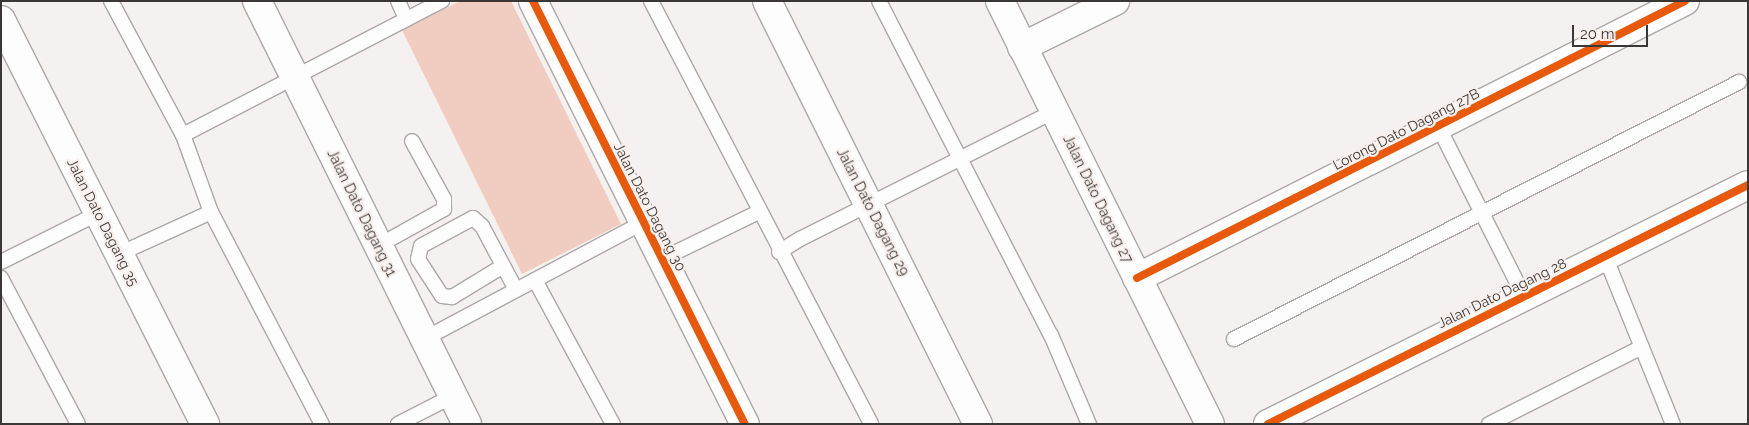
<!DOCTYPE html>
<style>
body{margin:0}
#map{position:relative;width:1749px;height:425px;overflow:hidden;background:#f5f1f0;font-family:Raleway,sans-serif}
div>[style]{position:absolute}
.green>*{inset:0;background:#f1cdc1}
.roads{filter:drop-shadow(1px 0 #aba8a7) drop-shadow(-1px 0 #aba8a7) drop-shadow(0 1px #aba8a7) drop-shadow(0 -1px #aba8a7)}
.service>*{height:14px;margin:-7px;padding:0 7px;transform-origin:7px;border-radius:7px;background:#fefdfd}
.minor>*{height:28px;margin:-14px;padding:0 14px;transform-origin:14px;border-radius:14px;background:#fefdfd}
.cycleway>*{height:8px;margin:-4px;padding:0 4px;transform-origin:4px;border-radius:4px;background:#e8590c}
span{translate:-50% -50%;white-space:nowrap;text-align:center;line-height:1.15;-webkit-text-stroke:4.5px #f8f0ed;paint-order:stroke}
.street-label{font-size:14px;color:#3a3736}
.frame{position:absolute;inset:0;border:2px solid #3a3736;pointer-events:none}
.scale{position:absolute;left:1572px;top:25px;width:76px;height:22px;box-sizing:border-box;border:2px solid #3a3736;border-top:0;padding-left:6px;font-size:15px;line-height:18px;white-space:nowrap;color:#3a3736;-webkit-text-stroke:4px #f8f0ed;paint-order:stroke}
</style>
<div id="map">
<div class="green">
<i style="clip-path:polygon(460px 1px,511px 1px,621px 224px,522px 274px,402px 30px)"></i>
</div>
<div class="roads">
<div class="service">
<i style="left:111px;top:1px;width:152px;rotate:61.8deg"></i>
<i style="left:183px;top:135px;width:82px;rotate:70deg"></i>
<i style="left:211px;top:212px;width:239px;rotate:62.4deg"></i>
<i style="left:398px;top:1px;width:20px;rotate:66deg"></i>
<i style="left:651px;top:1px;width:477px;rotate:62.5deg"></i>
<i style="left:879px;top:1px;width:376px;rotate:62.8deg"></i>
<i style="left:1051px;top:335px;width:97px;rotate:66.9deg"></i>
<i style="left:1438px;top:126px;width:191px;rotate:63.2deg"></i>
<i style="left:183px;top:135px;width:292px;rotate:-27.4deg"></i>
<i style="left:378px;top:246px;width:76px;rotate:-29.3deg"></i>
<i style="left:444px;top:209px;width:10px;rotate:-90deg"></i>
<i style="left:444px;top:199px;width:66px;rotate:-118.9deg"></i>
<i style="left:779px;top:252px;width:25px;rotate:-32deg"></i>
<i style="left:800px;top:239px;width:284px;rotate:-26.7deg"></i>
<i style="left:119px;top:254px;width:101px;rotate:-24.5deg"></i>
<i style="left:1605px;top:256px;width:181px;rotate:68deg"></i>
<i style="left:662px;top:259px;width:108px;rotate:-25.9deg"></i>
<i style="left:1px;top:262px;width:110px;rotate:-26.6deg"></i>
<i style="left:503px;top:266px;width:60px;rotate:148.7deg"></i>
<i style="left:452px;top:297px;width:10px;rotate:-174deg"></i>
<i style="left:442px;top:296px;width:44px;rotate:-123deg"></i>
<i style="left:418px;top:259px;width:13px;rotate:-77deg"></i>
<i style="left:421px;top:246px;width:59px;rotate:-28.3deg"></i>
<i style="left:473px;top:218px;width:12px;rotate:42deg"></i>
<i style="left:482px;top:226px;width:72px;rotate:62deg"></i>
<i style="left:1px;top:278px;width:165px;rotate:62.2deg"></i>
<i style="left:535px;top:280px;width:164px;rotate:61.6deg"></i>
<i style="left:424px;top:339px;width:249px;rotate:-28deg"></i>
<i style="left:1234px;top:339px;width:567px;rotate:-26.97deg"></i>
<i style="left:398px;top:424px;width:62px;rotate:-27deg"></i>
<i style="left:1489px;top:424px;width:171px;rotate:-26.7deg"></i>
</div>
<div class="minor">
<i style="left:257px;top:1px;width:472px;rotate:63.6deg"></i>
<i style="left:533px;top:1px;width:473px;rotate:63.4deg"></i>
<i style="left:767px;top:1px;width:473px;rotate:63.5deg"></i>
<i style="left:1000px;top:1px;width:472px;rotate:63.6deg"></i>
<i style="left:1px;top:20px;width:453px;rotate:63.2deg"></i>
<i style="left:1022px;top:47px;width:104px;rotate:-26.3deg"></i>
<i style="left:1137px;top:278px;width:614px;rotate:-26.82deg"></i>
<i style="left:1268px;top:424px;width:536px;rotate:-26.47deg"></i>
</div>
</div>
<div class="cycleway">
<i style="left:533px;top:1px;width:473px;rotate:63.4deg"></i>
<i style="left:1137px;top:278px;width:614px;rotate:-26.82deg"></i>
<i style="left:1268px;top:424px;width:536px;rotate:-26.47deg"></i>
</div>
<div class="street-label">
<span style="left:1406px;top:129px;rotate:-27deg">Lorong Dato Dagang 27B</span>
<span style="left:1098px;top:199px;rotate:64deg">Jalan Dato Dagang 27</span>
<span style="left:650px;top:207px;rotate:63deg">Jalan Dato Dagang 30</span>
<span style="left:873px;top:212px;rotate:63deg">Jalan Dato Dagang 29</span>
<span style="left:362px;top:213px;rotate:64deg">Jalan Dato Dagang 31</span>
<span style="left:103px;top:222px;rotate:63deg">Jalan Dato Dagang 35</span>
<span style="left:1502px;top:293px;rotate:-26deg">Jalan Dato Dagang 28</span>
</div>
<div class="frame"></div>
<div class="scale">20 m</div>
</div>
